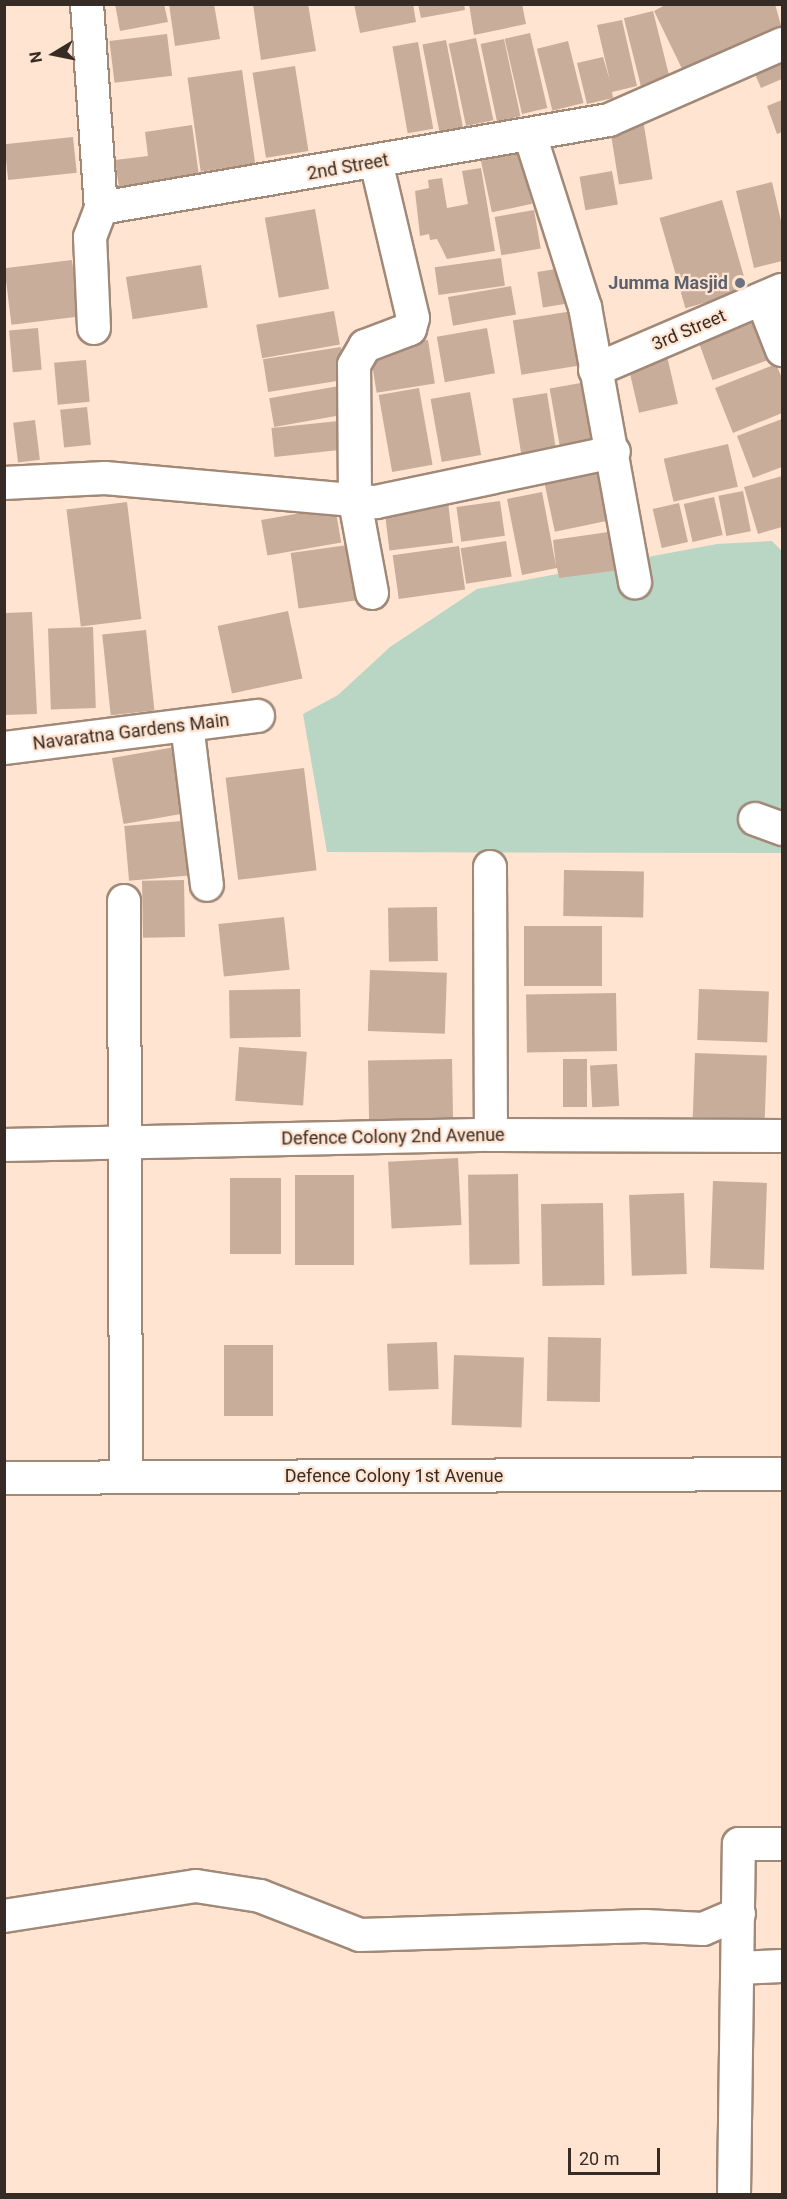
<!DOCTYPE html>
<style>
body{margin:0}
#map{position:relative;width:787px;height:2199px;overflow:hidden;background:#ffe4d1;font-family:Roboto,sans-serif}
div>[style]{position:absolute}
.green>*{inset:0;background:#b9d5c4}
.building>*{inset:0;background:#c9ad9b;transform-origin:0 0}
.roads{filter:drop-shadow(2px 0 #a18978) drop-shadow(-2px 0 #a18978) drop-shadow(0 2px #a18978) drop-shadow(0 -2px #a18978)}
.minor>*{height:32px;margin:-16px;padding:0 16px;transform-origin:16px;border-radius:16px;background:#fff}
.dots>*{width:16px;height:16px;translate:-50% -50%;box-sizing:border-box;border:3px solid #ffe4d1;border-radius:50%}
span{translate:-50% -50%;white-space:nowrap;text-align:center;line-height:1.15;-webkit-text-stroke:4.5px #ffe4d1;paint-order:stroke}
.street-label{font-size:18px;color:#372c25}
.worship-label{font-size:18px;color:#5b616d;font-weight:700}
.right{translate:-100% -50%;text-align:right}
.frame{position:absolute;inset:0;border:6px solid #372c25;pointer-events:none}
.north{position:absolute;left:24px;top:24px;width:60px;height:60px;-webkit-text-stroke:4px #ffe4d1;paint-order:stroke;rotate:260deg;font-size:16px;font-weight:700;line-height:24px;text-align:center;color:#372c25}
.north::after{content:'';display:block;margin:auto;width:21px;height:27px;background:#372c25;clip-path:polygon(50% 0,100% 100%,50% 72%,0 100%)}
.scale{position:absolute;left:568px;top:2148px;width:92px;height:27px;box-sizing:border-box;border:3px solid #372c25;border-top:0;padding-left:8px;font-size:18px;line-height:21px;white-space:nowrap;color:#372c25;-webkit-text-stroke:4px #ffe4d1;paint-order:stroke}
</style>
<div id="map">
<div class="green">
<i style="clip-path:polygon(772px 541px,782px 551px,782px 853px,327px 852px,303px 714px,338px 695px,390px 647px,477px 589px,717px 544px)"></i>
</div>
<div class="building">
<i style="clip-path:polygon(115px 4px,164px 4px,168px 22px,120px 31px)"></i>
<i style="clip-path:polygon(169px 4px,214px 4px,220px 39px,175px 46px)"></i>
<i style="clip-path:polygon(253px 4px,308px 4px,316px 51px,261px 60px)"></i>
<i style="clip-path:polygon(354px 4px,413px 4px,416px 22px,360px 33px)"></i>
<i style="clip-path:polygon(418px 4px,464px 4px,465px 10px,421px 18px)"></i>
<i style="clip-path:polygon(469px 4px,522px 4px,526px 24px,474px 35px)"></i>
<i style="clip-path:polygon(667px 4px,775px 4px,782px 29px,686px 77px,654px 11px)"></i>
<i style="left:653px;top:11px;width:73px;height:30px;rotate:76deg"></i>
<i style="clip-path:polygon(622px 20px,637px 86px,612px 92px,613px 98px,587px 104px,577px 63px,603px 57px,610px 81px,597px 25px)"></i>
<i style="left:530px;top:33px;width:77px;height:26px;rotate:77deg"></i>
<i style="left:167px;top:34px;width:42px;height:58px;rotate:83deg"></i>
<i style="left:476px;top:38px;width:84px;height:28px;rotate:78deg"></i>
<i style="left:504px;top:39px;width:79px;height:24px;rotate:78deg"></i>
<i style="left:446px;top:40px;width:92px;height:24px;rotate:79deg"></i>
<i style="left:568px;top:41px;width:64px;height:32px;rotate:76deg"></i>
<i style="left:418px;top:42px;width:88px;height:26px;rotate:80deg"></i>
<i style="clip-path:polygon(782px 54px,782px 79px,761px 88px,752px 67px)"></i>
<i style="left:295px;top:66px;width:86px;height:43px;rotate:81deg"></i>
<i style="left:242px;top:70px;width:95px;height:55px;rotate:82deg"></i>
<i style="clip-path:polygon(782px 100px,782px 132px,777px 134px,767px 106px)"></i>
<i style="left:643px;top:119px;width:61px;height:34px;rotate:81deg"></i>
<i style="clip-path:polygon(192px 125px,200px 183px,120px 194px,115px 160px,148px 156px,145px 132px)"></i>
<i style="left:73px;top:137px;width:36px;height:69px;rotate:84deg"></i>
<i style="left:521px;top:152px;width:53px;height:41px;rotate:78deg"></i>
<i style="clip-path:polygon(481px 168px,495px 251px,447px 259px,437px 239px,430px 240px,429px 234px,420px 236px,415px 191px,429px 188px,428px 180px,442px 178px,447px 208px,468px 204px,462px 171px)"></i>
<i style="left:612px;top:171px;width:34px;height:33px;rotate:80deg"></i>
<i style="clip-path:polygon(772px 182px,782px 225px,782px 261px,754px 268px,736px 191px)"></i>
<i style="left:722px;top:200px;width:94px;height:65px;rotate:74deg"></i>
<i style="left:315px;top:209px;width:81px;height:51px;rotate:80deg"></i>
<i style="left:534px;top:210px;width:39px;height:40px;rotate:80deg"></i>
<i style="left:501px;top:258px;width:28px;height:67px;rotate:82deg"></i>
<i style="left:72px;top:260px;width:57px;height:68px;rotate:83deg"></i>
<i style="left:201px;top:265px;width:43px;height:76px;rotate:81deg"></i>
<i style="left:562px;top:268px;width:36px;height:25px;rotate:81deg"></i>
<i style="left:511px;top:286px;width:29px;height:64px;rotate:80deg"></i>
<i style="left:759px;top:309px;width:51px;height:68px;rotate:70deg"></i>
<i style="left:579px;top:310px;width:55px;height:67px;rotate:81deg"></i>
<i style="left:334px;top:311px;width:34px;height:79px;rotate:80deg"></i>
<i style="left:38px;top:328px;width:42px;height:29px;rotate:85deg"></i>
<i style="left:487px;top:328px;width:46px;height:51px;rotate:80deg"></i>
<i style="left:428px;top:340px;width:44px;height:59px;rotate:81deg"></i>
<i style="left:341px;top:347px;width:33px;height:79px;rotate:81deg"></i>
<i style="left:667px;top:356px;width:49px;height:40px;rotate:77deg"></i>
<i style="left:86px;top:360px;width:42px;height:32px;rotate:85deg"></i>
<i style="clip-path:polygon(776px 364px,782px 378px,782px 413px,733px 433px,715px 388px)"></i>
<i style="left:592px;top:381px;width:66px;height:43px;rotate:80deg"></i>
<i style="left:345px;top:385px;width:29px;height:77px;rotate:80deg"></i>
<i style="left:419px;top:388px;width:78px;height:41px;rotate:80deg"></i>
<i style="left:470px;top:392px;width:64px;height:40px;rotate:80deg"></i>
<i style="left:547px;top:393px;width:63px;height:35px;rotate:81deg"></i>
<i style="left:87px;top:407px;width:38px;height:27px;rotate:84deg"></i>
<i style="clip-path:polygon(782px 419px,782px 467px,753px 478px,737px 436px)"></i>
<i style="left:35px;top:420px;width:40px;height:22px;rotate:83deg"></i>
<i style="left:348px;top:420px;width:29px;height:77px;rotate:84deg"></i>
<i style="left:728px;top:444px;width:44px;height:66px;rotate:77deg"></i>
<i style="left:610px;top:469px;width:50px;height:67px;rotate:78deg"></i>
<i style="clip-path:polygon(782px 476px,782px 527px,758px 534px,744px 487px)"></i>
<i style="left:743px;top:491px;width:41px;height:25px;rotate:79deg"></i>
<i style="clip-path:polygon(542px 492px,556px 566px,553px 540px,622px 530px,627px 569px,559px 578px,557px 568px,522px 575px,507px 499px)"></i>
<i style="left:714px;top:497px;width:39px;height:31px;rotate:77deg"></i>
<i style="left:500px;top:501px;width:35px;height:44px;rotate:82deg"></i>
<i style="left:127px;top:502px;width:118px;height:61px;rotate:83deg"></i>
<i style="left:448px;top:502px;width:41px;height:64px;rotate:83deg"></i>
<i style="left:679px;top:503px;width:40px;height:27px;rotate:77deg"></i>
<i style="left:335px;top:507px;width:36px;height:75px;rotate:80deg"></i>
<i style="left:506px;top:541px;width:36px;height:46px;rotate:81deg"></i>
<i style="left:362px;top:543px;width:56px;height:72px;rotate:82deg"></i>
<i style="left:459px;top:546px;width:44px;height:67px;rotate:82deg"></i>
<i style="left:288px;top:611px;width:69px;height:72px;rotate:78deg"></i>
<i style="clip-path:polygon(32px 612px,37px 714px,4px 715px,4px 613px)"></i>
<i style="left:93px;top:627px;width:81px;height:45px;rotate:88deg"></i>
<i style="left:146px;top:630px;width:81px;height:44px;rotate:84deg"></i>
<i style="left:175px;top:747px;width:67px;height:64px;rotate:80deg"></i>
<i style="left:304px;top:768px;width:103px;height:79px;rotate:83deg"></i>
<i style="left:193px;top:820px;width:55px;height:69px;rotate:85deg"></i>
<i style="left:564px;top:870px;width:80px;height:46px;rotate:1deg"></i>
<i style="left:184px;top:880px;width:57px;height:42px;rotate:89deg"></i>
<i style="left:437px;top:907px;width:54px;height:49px;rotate:89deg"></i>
<i style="left:284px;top:917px;width:53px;height:66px;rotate:84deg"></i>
<i style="left:602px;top:926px;width:60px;height:78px;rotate:90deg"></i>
<i style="left:370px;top:970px;width:77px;height:61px;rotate:2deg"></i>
<i style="left:300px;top:989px;width:48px;height:71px;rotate:89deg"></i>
<i style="left:699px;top:989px;width:70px;height:51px;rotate:2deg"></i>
<i style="left:616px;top:993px;width:58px;height:90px;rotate:89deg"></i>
<i style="left:239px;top:1047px;width:68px;height:54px;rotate:4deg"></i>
<i style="left:695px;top:1053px;width:72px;height:64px;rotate:2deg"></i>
<i style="left:452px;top:1059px;width:61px;height:84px;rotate:89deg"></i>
<i style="left:563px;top:1059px;width:24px;height:48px"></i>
<i style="left:617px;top:1064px;width:42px;height:27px;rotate:87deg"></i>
<i style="left:458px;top:1158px;width:67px;height:70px;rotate:87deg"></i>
<i style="left:518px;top:1174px;width:90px;height:50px;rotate:89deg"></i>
<i style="left:295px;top:1175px;width:59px;height:90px"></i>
<i style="left:230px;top:1178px;width:51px;height:76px"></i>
<i style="left:713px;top:1181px;width:54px;height:87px;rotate:2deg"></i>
<i style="left:684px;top:1193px;width:81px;height:55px;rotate:88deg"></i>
<i style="left:603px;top:1203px;width:82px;height:62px;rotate:89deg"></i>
<i style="left:548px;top:1337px;width:53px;height:64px;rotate:1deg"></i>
<i style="left:437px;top:1342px;width:47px;height:50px;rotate:88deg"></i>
<i style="left:224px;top:1345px;width:49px;height:71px"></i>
<i style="left:454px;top:1355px;width:70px;height:70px;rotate:2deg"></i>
</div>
<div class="roads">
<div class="minor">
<i style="left:87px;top:4px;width:204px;rotate:86.1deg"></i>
<i style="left:101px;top:208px;width:516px;rotate:-9.83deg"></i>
<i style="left:609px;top:120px;width:189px;rotate:-23.7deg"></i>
<i style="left:530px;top:135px;width:181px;rotate:72.3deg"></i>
<i style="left:585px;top:307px;width:280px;rotate:79.7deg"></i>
<i style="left:762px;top:299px;width:55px;rotate:68.6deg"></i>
<i style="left:94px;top:328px;width:91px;rotate:-92.5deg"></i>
<i style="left:90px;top:237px;width:31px;rotate:-69deg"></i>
<i style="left:595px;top:370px;width:203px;rotate:-23.2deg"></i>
<i style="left:4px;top:483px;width:101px;rotate:-2.8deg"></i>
<i style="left:105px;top:478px;width:272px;rotate:5.1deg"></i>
<i style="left:376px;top:502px;width:243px;rotate:-11.9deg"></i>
<i style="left:372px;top:593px;width:94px;rotate:-100.5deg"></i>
<i style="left:355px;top:501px;width:136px;rotate:-90.4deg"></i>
<i style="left:354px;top:365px;width:22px;rotate:-60deg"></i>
<i style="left:365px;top:346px;width:48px;rotate:-20.7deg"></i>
<i style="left:410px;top:329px;width:11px;rotate:-75deg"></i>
<i style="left:413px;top:318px;width:160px;rotate:-103.3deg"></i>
<i style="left:187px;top:725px;width:161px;rotate:82.9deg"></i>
<i style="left:4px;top:748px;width:256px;rotate:-7.2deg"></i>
<i style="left:755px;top:819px;width:29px;rotate:20deg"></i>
<i style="left:490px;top:867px;width:268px;rotate:89.8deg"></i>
<i style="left:124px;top:901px;width:576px;rotate:89.8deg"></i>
<i style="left:4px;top:1145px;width:487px;rotate:-1.2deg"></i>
<i style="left:491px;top:1135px;width:291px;rotate:0.2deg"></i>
<i style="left:4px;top:1478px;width:778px;rotate:-0.29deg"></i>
<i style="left:4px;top:1916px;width:194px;rotate:-8.9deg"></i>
<i style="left:196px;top:1886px;width:65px;rotate:8.9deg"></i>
<i style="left:260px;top:1896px;width:107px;rotate:21.3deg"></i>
<i style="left:360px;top:1935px;width:285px;rotate:-1.8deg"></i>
<i style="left:645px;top:1926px;width:58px;rotate:3deg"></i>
<i style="left:703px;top:1929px;width:39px;rotate:-23deg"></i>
<i style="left:738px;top:1968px;width:44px;rotate:-2.6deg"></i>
<i style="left:734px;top:2194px;width:350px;rotate:-89.2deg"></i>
<i style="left:739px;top:1844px;width:43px"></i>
</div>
</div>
<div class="dots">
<i style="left:740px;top:283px;background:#6b7280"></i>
</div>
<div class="street-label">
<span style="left:348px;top:167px;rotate:-10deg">2nd Street</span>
<span style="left:689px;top:330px;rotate:-23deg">3rd Street</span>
<span style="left:131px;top:732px;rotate:-7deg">Navaratna Gardens Main</span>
<span style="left:393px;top:1137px;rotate:-1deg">Defence Colony 2nd Avenue</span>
<span style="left:394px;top:1476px">Defence Colony 1st Avenue</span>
</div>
<div class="worship-label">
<span class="right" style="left:728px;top:283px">Jumma Masjid</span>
</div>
<div class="frame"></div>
<div class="north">N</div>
<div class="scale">20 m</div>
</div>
